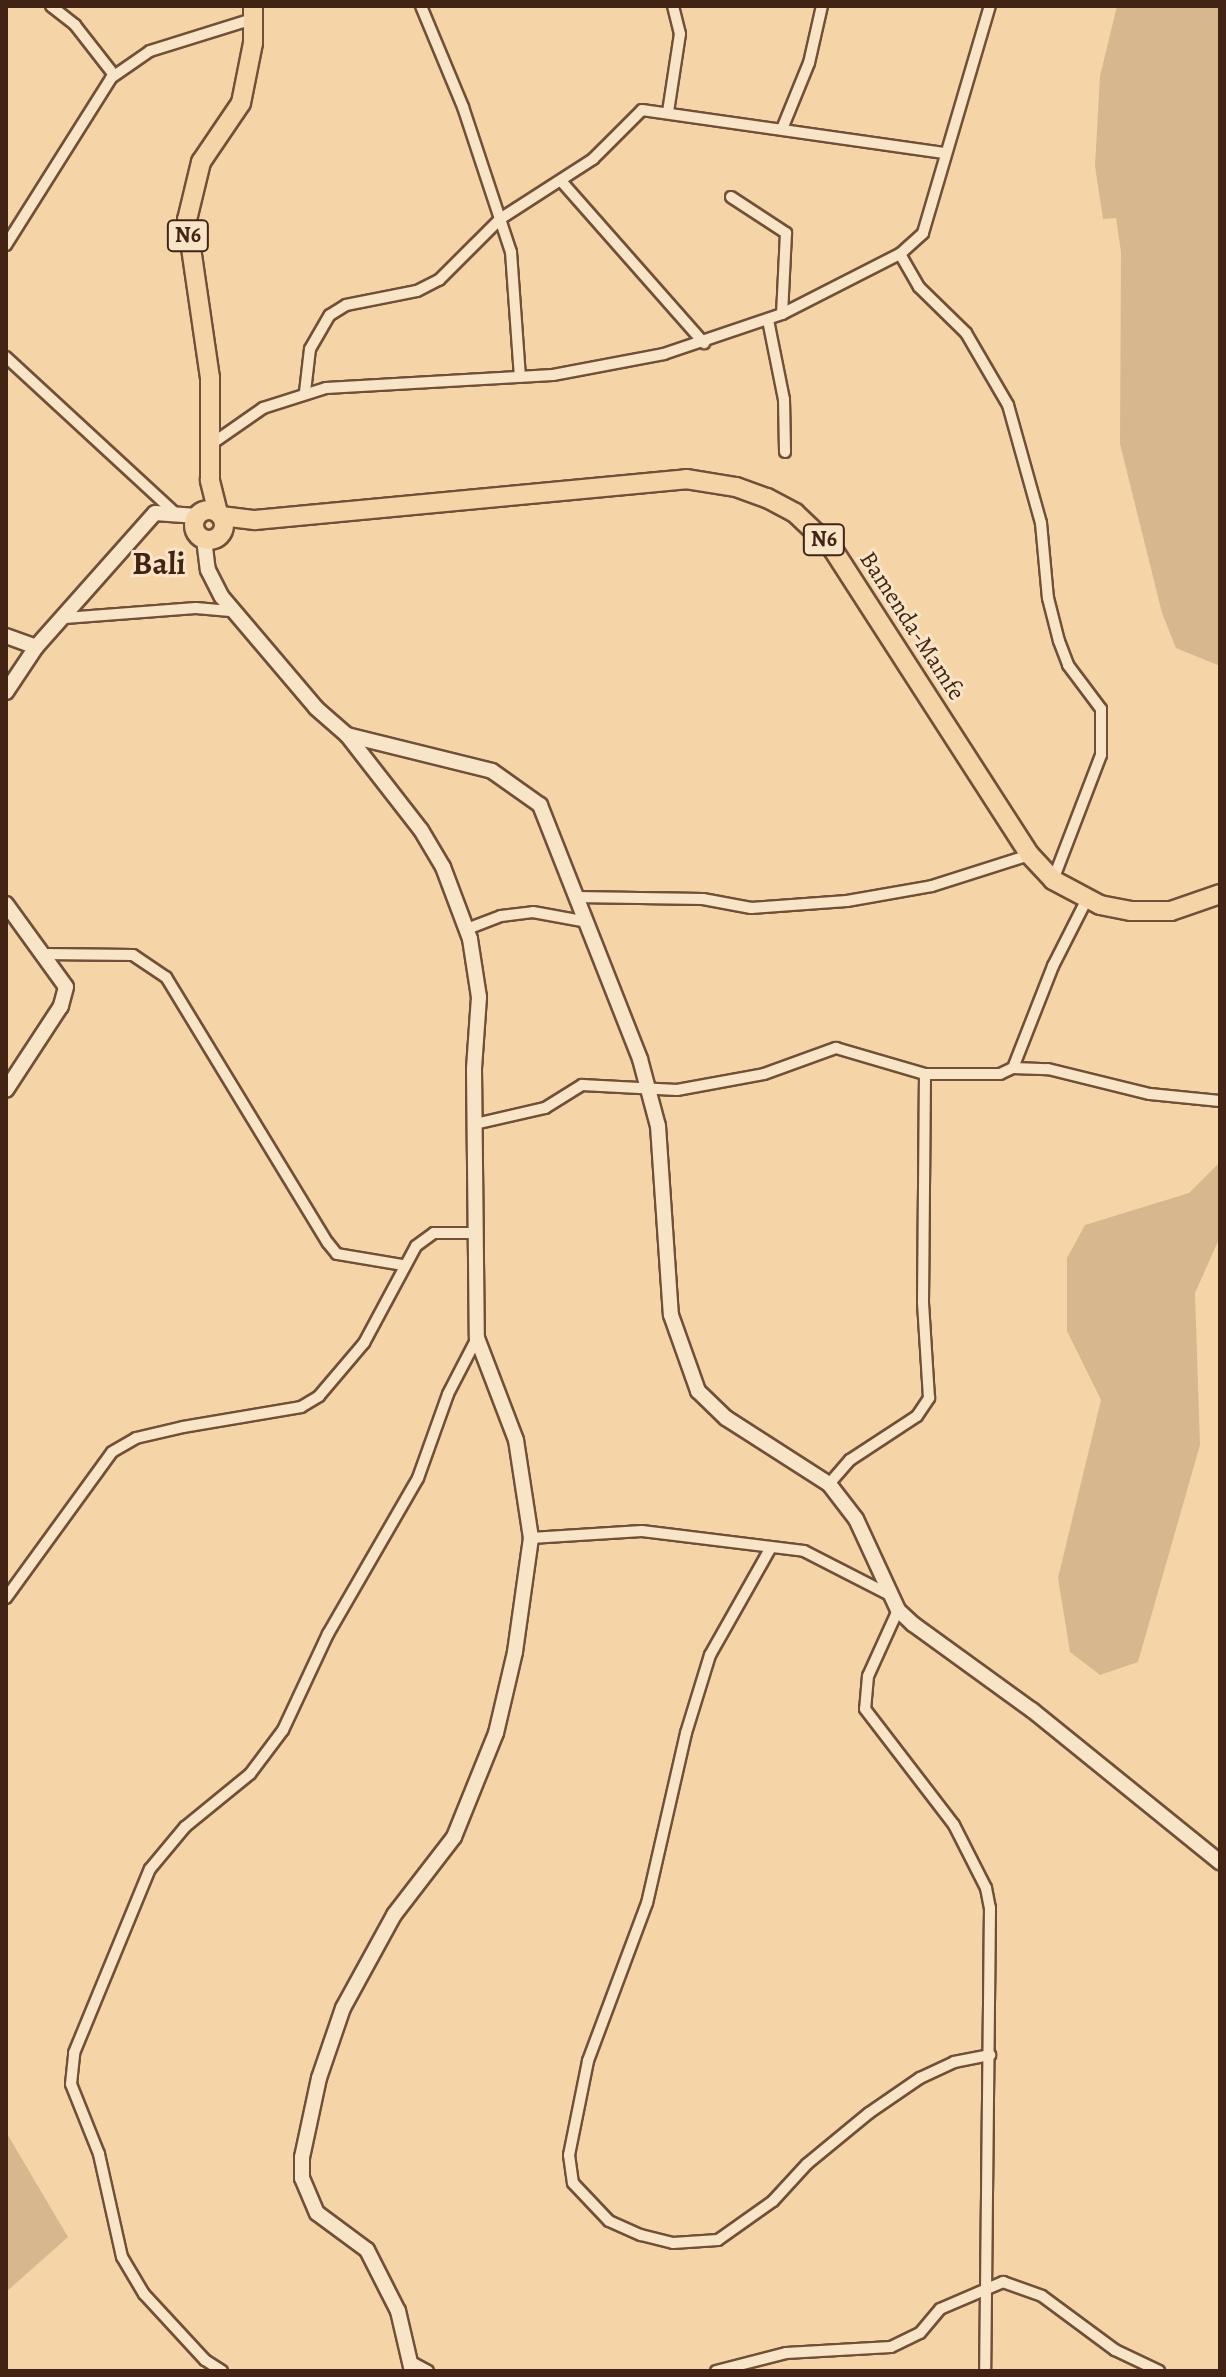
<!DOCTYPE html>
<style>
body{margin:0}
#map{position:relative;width:1226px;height:2377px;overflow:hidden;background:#f5d5a7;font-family:Alegreya,serif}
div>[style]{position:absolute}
.green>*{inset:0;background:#d7b78e}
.roads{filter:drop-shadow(2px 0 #705039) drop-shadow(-2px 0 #705039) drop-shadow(0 2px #705039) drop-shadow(0 -2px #705039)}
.street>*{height:10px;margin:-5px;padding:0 5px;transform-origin:5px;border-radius:5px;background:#f8e4c6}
.secondary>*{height:14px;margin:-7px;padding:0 7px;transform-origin:7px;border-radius:7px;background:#f8e4c6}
.highway>*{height:18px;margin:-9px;padding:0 9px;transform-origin:9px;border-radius:9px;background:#f5d5a7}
.highway>.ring{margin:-9px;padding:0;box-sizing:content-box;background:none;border:18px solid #f5d5a7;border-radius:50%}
span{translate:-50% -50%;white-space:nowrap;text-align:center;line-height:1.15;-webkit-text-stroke:6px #f8e4c6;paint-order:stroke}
.shield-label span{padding:2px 6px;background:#f8e4c6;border:2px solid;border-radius:6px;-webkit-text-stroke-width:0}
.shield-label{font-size:22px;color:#432414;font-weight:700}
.street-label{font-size:24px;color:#432414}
.district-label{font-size:32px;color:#432414;font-weight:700}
.frame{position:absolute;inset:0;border:8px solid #432414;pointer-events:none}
</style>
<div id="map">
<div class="green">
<i style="clip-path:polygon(1117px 6px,1220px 6px,1220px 666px,1176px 648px,1162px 613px,1120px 444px,1121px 252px,1116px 218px,1103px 219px,1095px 166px,1100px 76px)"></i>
<i style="clip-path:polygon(1220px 1162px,1220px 1237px,1195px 1293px,1200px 1445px,1138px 1662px,1100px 1675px,1070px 1652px,1058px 1578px,1101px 1400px,1067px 1331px,1067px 1258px,1085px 1225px,1189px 1193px)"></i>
<i style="clip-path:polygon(6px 2132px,68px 2237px,6px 2292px)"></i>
</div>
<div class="roads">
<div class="street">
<i style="left:51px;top:6px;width:31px;rotate:38deg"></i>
<i style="left:75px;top:25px;width:63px;rotate:52deg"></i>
<i style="left:421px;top:6px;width:109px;rotate:67.4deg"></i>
<i style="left:463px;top:107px;width:153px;rotate:71.7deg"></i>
<i style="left:511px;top:252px;width:125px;rotate:85.9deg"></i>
<i style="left:668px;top:112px;width:79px;rotate:-81.3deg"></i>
<i style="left:680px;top:34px;width:29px;rotate:-104deg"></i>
<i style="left:782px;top:129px;width:71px;rotate:-67.8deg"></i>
<i style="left:809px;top:63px;width:58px;rotate:-77.2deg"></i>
<i style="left:562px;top:182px;width:215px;rotate:48.6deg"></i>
<i style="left:731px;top:197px;width:66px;rotate:33.2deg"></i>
<i style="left:786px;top:233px;width:81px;rotate:92.8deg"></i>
<i style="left:6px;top:245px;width:197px;rotate:-57.8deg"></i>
<i style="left:111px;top:78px;width:47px;rotate:-34.7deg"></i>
<i style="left:150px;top:51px;width:108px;rotate:-17.3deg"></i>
<i style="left:900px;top:254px;width:38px;rotate:60deg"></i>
<i style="left:919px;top:287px;width:66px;rotate:44.4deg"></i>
<i style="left:966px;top:333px;width:83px;rotate:59.7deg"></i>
<i style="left:1008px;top:405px;width:123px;rotate:74.4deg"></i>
<i style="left:1041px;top:523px;width:75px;rotate:84.7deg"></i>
<i style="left:1048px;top:598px;width:44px;rotate:75.7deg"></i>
<i style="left:1059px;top:641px;width:26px;rotate:69deg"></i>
<i style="left:1068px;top:665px;width:55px;rotate:53.1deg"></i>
<i style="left:1101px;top:709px;width:46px;rotate:90deg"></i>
<i style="left:1101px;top:755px;width:134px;rotate:111deg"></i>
<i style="left:768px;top:320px;width:81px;rotate:78.6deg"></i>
<i style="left:784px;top:399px;width:53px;rotate:88.9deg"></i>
<i style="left:6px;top:357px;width:226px;rotate:42.7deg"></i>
<i style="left:305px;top:392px;width:43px;rotate:-83.4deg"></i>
<i style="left:310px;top:349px;width:39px;rotate:-60deg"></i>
<i style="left:330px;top:315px;width:19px;rotate:-32deg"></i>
<i style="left:346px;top:305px;width:72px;rotate:-11.2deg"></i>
<i style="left:417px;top:291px;width:25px;rotate:-27deg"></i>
<i style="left:439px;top:280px;width:86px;rotate:-45deg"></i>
<i style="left:500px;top:219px;width:111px;rotate:-32.8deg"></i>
<i style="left:593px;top:159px;width:69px;rotate:-45deg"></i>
<i style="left:642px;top:110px;width:305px;rotate:8.1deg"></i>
<i style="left:210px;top:445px;width:65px;rotate:-34.9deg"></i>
<i style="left:263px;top:408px;width:66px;rotate:-17.6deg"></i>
<i style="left:326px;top:388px;width:227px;rotate:-3.3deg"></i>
<i style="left:553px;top:375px;width:113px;rotate:-10.7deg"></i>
<i style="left:664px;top:354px;width:125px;rotate:-18.7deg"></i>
<i style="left:782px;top:314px;width:132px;rotate:-27deg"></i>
<i style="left:900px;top:254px;width:31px;rotate:-42deg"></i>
<i style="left:923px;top:233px;width:237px;rotate:-73.6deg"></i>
<i style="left:65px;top:618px;width:131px;rotate:-4.4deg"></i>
<i style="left:196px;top:608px;width:37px;rotate:5deg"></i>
<i style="left:576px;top:897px;width:127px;rotate:0.9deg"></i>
<i style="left:703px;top:899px;width:49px;rotate:10.6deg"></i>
<i style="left:751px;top:908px;width:96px;rotate:-4.2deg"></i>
<i style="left:847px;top:901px;width:86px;rotate:-10deg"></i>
<i style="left:932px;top:886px;width:103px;rotate:-17.6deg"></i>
<i style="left:467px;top:929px;width:36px;rotate:-21deg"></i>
<i style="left:501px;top:916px;width:32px;rotate:-7deg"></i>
<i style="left:533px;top:912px;width:50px;rotate:10.4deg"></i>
<i style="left:44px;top:954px;width:89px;rotate:0.6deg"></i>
<i style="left:133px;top:955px;width:40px;rotate:34deg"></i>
<i style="left:166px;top:977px;width:311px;rotate:58.7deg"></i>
<i style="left:328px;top:1243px;width:14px;rotate:51deg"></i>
<i style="left:337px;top:1254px;width:67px;rotate:9.5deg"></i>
<i style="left:1013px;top:1068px;width:35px;rotate:2deg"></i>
<i style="left:1048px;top:1069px;width:105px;rotate:13.8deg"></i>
<i style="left:1150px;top:1094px;width:70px;rotate:5.7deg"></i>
<i style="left:475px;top:1124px;width:72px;rotate:-12.9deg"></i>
<i style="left:545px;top:1108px;width:44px;rotate:-31.9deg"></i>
<i style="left:582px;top:1085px;width:95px;rotate:3deg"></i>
<i style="left:677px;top:1090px;width:88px;rotate:-10.4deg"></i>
<i style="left:764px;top:1074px;width:77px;rotate:-19.9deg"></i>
<i style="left:836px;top:1048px;width:93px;rotate:16.3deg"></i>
<i style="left:925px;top:1074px;width:75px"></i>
<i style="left:1000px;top:1074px;width:14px;rotate:-25deg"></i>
<i style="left:1013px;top:1068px;width:110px;rotate:-68.6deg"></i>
<i style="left:1053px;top:966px;width:75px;rotate:-63.1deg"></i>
<i style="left:829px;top:1484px;width:32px;rotate:-49deg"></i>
<i style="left:850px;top:1460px;width:80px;rotate:-33.3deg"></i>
<i style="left:917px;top:1416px;width:22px;rotate:-56deg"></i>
<i style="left:929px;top:1398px;width:96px;rotate:-93.6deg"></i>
<i style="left:923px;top:1302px;width:228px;rotate:-89.5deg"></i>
<i style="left:531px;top:1538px;width:111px;rotate:-3.6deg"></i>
<i style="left:642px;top:1531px;width:163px;rotate:7deg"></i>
<i style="left:804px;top:1551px;width:97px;rotate:27.1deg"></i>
<i style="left:770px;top:1549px;width:122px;rotate:119.5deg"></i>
<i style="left:710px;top:1655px;width:82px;rotate:107.1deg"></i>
<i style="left:686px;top:1733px;width:174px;rotate:102.9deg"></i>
<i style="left:647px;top:1903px;width:169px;rotate:110.5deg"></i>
<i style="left:588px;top:2061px;width:96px;rotate:101.4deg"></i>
<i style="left:569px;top:2155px;width:28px;rotate:82deg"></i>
<i style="left:573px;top:2183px;width:52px;rotate:46.5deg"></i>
<i style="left:609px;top:2221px;width:35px;rotate:24deg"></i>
<i style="left:641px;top:2235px;width:33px;rotate:14deg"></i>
<i style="left:673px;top:2243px;width:45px;rotate:-3.8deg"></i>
<i style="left:718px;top:2240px;width:67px;rotate:-35.3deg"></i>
<i style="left:773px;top:2201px;width:50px;rotate:-47.4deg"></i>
<i style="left:807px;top:2164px;width:80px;rotate:-39.4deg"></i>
<i style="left:869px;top:2113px;width:62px;rotate:-34.5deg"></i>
<i style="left:920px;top:2078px;width:38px;rotate:-25deg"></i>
<i style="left:954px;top:2062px;width:37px;rotate:-11deg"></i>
<i style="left:6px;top:1598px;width:180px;rotate:-54deg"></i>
<i style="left:112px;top:1452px;width:28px;rotate:-30deg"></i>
<i style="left:136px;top:1438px;width:48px;rotate:-13.2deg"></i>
<i style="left:183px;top:1427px;width:120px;rotate:-9.6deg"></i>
<i style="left:301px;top:1407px;width:21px;rotate:-31deg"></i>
<i style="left:319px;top:1396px;width:70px;rotate:-49.7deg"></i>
<i style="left:364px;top:1343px;width:110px;rotate:-61.8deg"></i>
<i style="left:416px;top:1246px;width:22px;rotate:-36deg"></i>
<i style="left:434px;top:1233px;width:42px"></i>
<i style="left:898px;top:1610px;width:72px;rotate:114.4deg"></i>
<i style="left:868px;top:1676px;width:33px;rotate:95deg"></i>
<i style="left:865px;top:1709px;width:146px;rotate:52.5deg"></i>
<i style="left:954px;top:1825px;width:71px;rotate:63.1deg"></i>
<i style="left:986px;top:1888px;width:20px;rotate:79deg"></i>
<i style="left:990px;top:1908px;width:463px;rotate:90.6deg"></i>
<i style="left:413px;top:2363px;width:17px;rotate:28deg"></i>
<i style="left:222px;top:2371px;width:20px;rotate:-147deg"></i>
<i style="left:205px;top:2360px;width:90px;rotate:-132.7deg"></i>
<i style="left:144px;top:2294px;width:43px;rotate:-120.7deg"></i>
<i style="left:122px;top:2257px;width:106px;rotate:-102.6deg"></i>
<i style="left:99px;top:2154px;width:75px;rotate:-111.8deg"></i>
<i style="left:71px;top:2084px;width:31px;rotate:-84deg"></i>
<i style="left:74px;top:2053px;width:199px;rotate:-67.6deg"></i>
<i style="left:150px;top:1869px;width:55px;rotate:-50.2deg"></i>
<i style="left:185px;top:1827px;width:84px;rotate:-39.2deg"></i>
<i style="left:250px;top:1774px;width:55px;rotate:-53.1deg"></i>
<i style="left:283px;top:1730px;width:106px;rotate:-64.9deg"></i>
<i style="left:328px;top:1634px;width:180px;rotate:-60deg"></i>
<i style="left:418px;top:1478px;width:89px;rotate:-70.3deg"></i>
<i style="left:448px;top:1394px;width:63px;rotate:-62.6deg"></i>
<i style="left:716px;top:2371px;width:72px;rotate:-14.4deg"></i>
<i style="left:786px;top:2353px;width:105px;rotate:-3.3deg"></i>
<i style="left:891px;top:2347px;width:32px;rotate:-26deg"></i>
<i style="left:920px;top:2333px;width:31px;rotate:-50deg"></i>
<i style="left:940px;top:2309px;width:69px;rotate:-23.2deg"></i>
<i style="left:1003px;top:2282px;width:41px;rotate:19.7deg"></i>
<i style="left:1042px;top:2296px;width:91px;rotate:36.5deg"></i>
<i style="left:1115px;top:2350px;width:49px;rotate:25.5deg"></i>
</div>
<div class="secondary">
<i style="left:204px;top:539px;width:31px;rotate:83deg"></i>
<i style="left:208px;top:570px;width:30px;rotate:63deg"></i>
<i style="left:222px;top:597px;width:145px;rotate:49.7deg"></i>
<i style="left:316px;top:708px;width:41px;rotate:41.1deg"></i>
<i style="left:347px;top:735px;width:149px;rotate:13.9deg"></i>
<i style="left:492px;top:771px;width:59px;rotate:35.3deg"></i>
<i style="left:540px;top:805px;width:273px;rotate:68.5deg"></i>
<i style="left:640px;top:1059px;width:69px;rotate:75deg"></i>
<i style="left:658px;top:1126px;width:189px;rotate:86.1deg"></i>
<i style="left:671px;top:1315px;width:81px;rotate:70.4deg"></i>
<i style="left:698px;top:1391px;width:39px;rotate:44deg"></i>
<i style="left:726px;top:1418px;width:122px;rotate:32.7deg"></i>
<i style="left:829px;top:1484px;width:44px;rotate:52.4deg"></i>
<i style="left:856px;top:1519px;width:100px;rotate:65.2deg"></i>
<i style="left:898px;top:1610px;width:21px;rotate:43deg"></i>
<i style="left:913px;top:1624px;width:147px;rotate:35.9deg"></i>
<i style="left:1032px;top:1710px;width:242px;rotate:39deg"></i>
<i style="left:6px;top:636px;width:32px;rotate:20deg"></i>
<i style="left:6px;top:692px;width:54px;rotate:-56.3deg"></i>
<i style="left:36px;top:647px;width:179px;rotate:-48.4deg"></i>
<i style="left:155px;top:513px;width:42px;rotate:4.1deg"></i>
<i style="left:347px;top:735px;width:120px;rotate:52.1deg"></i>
<i style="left:421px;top:830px;width:43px;rotate:59.3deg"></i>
<i style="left:443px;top:867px;width:77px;rotate:69.4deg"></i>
<i style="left:470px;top:939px;width:59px;rotate:81.2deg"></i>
<i style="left:479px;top:997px;width:72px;rotate:94deg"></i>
<i style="left:474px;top:1069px;width:269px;rotate:89.4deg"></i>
<i style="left:477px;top:1338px;width:109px;rotate:69.1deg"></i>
<i style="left:516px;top:1440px;width:99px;rotate:81.3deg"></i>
<i style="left:531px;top:1538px;width:115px;rotate:98deg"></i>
<i style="left:515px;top:1652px;width:83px;rotate:103.2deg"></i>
<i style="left:496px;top:1733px;width:112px;rotate:112deg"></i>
<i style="left:454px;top:1837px;width:98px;rotate:127.6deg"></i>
<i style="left:394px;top:1915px;width:106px;rotate:118.7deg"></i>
<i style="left:343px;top:2008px;width:74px;rotate:108.9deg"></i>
<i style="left:319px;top:2078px;width:81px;rotate:102.1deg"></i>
<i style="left:302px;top:2157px;width:21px;rotate:90deg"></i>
<i style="left:302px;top:2178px;width:38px;rotate:67deg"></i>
<i style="left:317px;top:2213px;width:62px;rotate:36.5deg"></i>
<i style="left:367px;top:2250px;width:68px;rotate:63.1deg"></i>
<i style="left:398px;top:2311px;width:62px;rotate:76.9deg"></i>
<i style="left:6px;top:904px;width:102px;rotate:54.1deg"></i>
<i style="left:66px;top:987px;width:20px;rotate:105deg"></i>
<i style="left:61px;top:1006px;width:100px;rotate:123.2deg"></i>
</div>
<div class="highway">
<i class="ring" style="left:194px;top:510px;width:12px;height:12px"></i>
<i style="left:218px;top:513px;width:34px;rotate:-104deg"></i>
<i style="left:210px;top:480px;width:102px;rotate:-90deg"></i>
<i style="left:210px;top:378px;width:160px;rotate:-98.3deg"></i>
<i style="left:187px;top:220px;width:60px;rotate:-76.4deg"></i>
<i style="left:201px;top:162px;width:71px;rotate:-55.9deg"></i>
<i style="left:241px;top:103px;width:61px;rotate:-78.7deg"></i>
<i style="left:253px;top:43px;width:37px;rotate:-90deg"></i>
<i style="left:221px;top:516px;width:34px;rotate:7deg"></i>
<i style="left:255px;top:520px;width:433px;rotate:-5.4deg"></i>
<i style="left:686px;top:479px;width:51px;rotate:9.1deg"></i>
<i style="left:736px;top:487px;width:33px;rotate:20deg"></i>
<i style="left:767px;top:498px;width:32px;rotate:28deg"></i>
<i style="left:795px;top:513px;width:51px;rotate:43.4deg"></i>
<i style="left:832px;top:548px;width:365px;rotate:57.2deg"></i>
<i style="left:1030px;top:855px;width:34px;rotate:47deg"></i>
<i style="left:1053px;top:880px;width:53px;rotate:28deg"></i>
<i style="left:1100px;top:905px;width:32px;rotate:11deg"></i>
<i style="left:1131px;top:911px;width:40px"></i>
<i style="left:1171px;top:911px;width:52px;rotate:-19.1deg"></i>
</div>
</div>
<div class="shield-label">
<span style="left:188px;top:236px">N6</span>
<span style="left:824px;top:540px">N6</span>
</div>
<div class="street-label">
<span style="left:912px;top:626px;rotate:57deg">Bamenda-Mamfe</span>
</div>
<div class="district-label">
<span style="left:159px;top:563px">Bali</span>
</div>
<div class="frame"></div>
</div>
